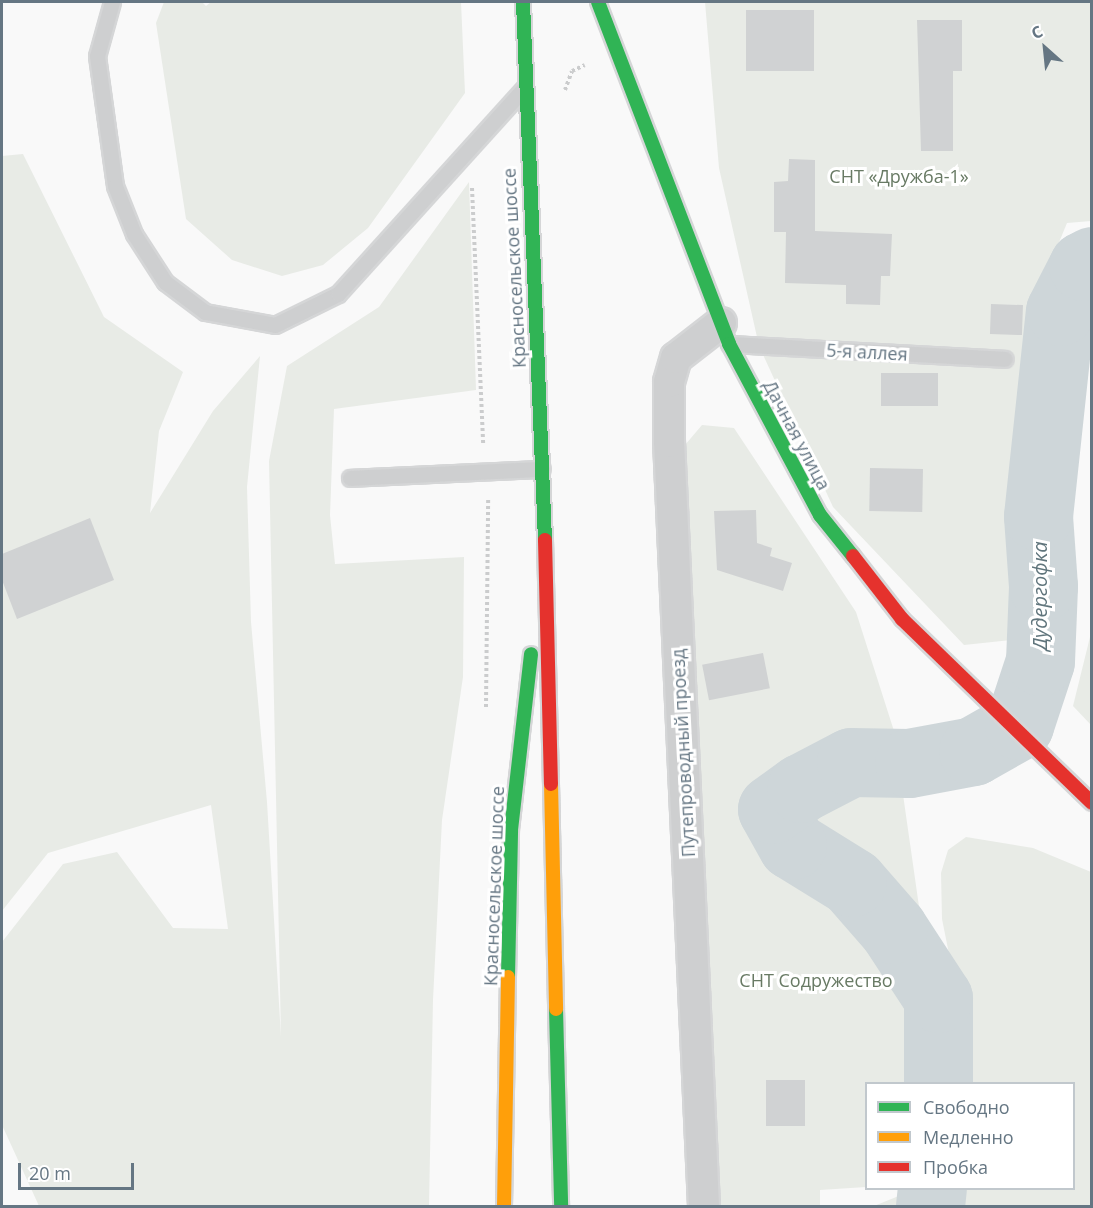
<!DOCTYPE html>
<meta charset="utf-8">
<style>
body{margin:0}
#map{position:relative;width:1093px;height:1208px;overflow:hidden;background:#f9f9f9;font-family:"Open Sans",sans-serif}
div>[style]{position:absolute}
.green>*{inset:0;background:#e8ebe6}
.river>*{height:69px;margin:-34.5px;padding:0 34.5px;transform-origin:34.5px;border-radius:34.5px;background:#ced6d9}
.building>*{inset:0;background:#d0d2d3;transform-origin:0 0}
.path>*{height:4px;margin-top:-2px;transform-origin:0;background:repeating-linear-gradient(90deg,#cbcccd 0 3px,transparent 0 6px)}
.roads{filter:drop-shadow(2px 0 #d5d6d7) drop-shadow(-2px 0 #d5d6d7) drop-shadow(0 2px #d5d6d7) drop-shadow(0 -2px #d5d6d7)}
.lane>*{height:15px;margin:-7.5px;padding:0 7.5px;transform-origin:7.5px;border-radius:7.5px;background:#cecfd0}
.street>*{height:30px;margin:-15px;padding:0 15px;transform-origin:15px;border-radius:15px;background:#cecfd0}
.fast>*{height:14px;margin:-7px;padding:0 7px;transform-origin:7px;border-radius:7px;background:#30b455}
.slow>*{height:14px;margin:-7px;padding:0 7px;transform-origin:7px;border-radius:7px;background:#ff9f0a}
.jam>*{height:14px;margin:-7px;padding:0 7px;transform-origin:7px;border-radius:7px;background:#e5322d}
span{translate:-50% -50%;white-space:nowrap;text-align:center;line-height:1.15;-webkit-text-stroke:6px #fff;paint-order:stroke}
.park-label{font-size:18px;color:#687a64}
.street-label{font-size:18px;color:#657683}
.water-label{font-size:20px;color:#60757c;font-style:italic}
.frame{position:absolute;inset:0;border:3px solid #657683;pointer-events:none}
.legend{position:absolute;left:865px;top:1082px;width:210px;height:108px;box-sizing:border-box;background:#fff;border:2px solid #c1c8cd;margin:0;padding:8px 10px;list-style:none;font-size:18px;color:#657683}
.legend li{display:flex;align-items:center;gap:12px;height:30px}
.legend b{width:30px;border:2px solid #c1c8cd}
.north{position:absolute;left:1015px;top:18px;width:60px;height:60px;-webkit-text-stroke:4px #fff;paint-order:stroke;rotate:333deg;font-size:16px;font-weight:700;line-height:24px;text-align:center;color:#657683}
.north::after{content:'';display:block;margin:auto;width:21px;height:27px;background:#657683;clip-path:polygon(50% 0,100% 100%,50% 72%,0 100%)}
.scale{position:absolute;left:18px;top:1163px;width:116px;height:27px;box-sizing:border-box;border:3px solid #657683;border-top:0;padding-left:8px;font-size:18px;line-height:21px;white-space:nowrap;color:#657683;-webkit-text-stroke:4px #fff;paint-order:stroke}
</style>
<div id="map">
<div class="green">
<i style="clip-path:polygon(164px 2px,202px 2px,206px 6px,211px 2px,461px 2px,465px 93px,368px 228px,323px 265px,282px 276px,232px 260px,186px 219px,156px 23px)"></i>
<i style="clip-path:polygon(705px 2px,1091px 2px,1091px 221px,1067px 223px,1048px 269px,1033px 358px,1011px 640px,964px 645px,833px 507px,759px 346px,719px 168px)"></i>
<i style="clip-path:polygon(23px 154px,104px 317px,183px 372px,159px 431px,150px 513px,213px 411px,260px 356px,247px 487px,251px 622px,267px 802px,281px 1037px,269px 461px,287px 366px,379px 307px,469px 182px,476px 390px,334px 409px,330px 515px,335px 564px,464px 557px,463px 677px,442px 820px,433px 1000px,429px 1206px,39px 1206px,2px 1125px,2px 942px,63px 864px,117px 852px,173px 928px,228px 929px,211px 805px,48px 853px,2px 911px,2px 156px)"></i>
<i style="clip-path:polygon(702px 425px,734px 428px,856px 612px,894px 731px,933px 1005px,921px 1083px,866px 1084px,866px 1187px,820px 1190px,820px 1206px,720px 1206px,668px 465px)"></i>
<i style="clip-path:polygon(1091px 633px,1091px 725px,1073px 706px)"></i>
<i style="clip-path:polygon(966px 837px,1033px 848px,1091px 872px,1091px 1206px,874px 1206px,916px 1189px,1074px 1188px,1074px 1084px,972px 1083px,964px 1060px,961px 1014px,942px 919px,941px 873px,948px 850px)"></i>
</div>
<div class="river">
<i style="left:938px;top:1084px;width:86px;rotate:-90deg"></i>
<i style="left:938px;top:998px;width:82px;rotate:-123.1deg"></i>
<i style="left:893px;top:929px;width:62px;rotate:-131.1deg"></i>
<i style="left:852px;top:882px;width:70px;rotate:-148.3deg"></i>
<i style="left:792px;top:845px;width:41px;rotate:-119.1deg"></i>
<i style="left:772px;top:809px;width:36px;rotate:-36deg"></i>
<i style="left:801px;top:788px;width:56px;rotate:-27.5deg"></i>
<i style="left:851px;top:762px;width:58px;rotate:1deg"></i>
<i style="left:909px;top:763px;width:65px;rotate:-10.6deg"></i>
<i style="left:973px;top:751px;width:53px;rotate:-29.5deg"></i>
<i style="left:1019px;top:725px;width:67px;rotate:-71.8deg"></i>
<i style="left:1040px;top:661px;width:75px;rotate:-87.7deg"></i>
<i style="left:1043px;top:586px;width:70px;rotate:-94.1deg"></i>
<i style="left:1038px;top:516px;width:206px;rotate:-83.9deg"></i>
<i style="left:1060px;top:311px;width:51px;rotate:-62.9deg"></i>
<i style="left:1083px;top:266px;width:10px;rotate:-29deg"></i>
<i style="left:930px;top:1206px;width:18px;rotate:-84deg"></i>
</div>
<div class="building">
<i style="left:746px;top:10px;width:68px;height:61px"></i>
<i style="clip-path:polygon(917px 20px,962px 20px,962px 71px,953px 71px,953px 151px,921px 151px)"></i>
<i style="clip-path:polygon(789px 159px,815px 160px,815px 231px,892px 234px,890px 276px,881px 276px,880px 305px,846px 304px,846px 285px,785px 283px,786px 232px,774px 232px,774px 182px,788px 181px)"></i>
<i style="left:991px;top:304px;width:32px;height:30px;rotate:2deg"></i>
<i style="left:881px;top:373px;width:57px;height:33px"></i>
<i style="left:870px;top:468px;width:53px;height:43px;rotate:1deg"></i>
<i style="clip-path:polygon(756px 510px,757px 543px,772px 548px,770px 556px,792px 563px,783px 591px,717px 570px,714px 511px)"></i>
<i style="clip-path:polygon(90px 518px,114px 580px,17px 619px,2px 580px,2px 554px)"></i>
<i style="left:763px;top:653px;width:36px;height:62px;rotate:79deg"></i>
<i style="left:766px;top:1080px;width:39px;height:46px"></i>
</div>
<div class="path">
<i style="left:565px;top:90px;width:20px;rotate:-70deg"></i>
<i style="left:572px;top:71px;width:14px;rotate:-25deg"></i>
<i style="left:472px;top:188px;width:256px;rotate:87.5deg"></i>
<i style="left:486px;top:707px;width:208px;rotate:-89.4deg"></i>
</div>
<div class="roads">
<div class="lane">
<i style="left:112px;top:2px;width:56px;rotate:105.5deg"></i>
<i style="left:97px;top:56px;width:131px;rotate:82.1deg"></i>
<i style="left:115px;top:186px;width:52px;rotate:68.4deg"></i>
<i style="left:134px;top:234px;width:57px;rotate:57.1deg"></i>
<i style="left:165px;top:282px;width:50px;rotate:36.9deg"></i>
<i style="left:205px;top:312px;width:71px;rotate:10.5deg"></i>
<i style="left:275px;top:325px;width:70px;rotate:-26.2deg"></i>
<i style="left:338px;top:294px;width:278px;rotate:-47.9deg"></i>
<i style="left:729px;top:344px;width:276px;rotate:3.1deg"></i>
<i style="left:350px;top:478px;width:192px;rotate:-2.7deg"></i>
</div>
<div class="street">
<i style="left:704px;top:1206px;width:765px;rotate:-92.62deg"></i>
<i style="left:669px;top:442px;width:60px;rotate:-90deg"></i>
<i style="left:669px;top:382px;width:25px;rotate:-74deg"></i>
<i style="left:676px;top:358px;width:57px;rotate:-37.9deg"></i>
</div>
<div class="fast">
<i style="left:523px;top:2px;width:538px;rotate:87.66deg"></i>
<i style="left:598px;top:2px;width:366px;rotate:69deg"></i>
<i style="left:729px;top:344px;width:194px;rotate:62deg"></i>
<i style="left:820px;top:515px;width:53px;rotate:51.2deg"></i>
<i style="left:508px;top:977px;width:147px;rotate:-88.8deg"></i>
<i style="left:511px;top:830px;width:177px;rotate:-83.5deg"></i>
<i style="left:556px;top:1009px;width:197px;rotate:88.5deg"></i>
</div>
<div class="slow">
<i style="left:551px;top:784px;width:225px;rotate:88.7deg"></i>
<i style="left:504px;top:1206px;width:229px;rotate:-89deg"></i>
</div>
<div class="jam">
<i style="left:545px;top:540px;width:244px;rotate:88.6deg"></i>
<i style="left:853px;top:556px;width:80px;rotate:52.1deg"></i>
<i style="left:902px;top:619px;width:264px;rotate:44.1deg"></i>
</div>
</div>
<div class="park-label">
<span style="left:899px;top:176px">СНТ «Дружба-1»</span>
<span style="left:816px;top:980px">СНТ Содружество</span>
</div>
<div class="street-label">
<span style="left:514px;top:268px;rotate:-93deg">Красносельское шоссе</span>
<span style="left:867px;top:352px;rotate:3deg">5-я аллея</span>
<span style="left:797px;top:435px;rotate:62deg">Дачная улица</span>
<span style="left:683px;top:753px;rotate:-93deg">Путепроводный проезд</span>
<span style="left:494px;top:886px;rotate:-88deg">Красносельское шоссе</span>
</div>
<div class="water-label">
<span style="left:1039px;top:596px;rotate:-90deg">Дудергофка</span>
</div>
<div class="frame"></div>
<ul class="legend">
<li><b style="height:8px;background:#30b455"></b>Свободно</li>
<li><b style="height:8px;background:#ff9f0a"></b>Медленно</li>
<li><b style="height:8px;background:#e5322d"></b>Пробка</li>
</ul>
<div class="north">С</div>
<div class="scale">20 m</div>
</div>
